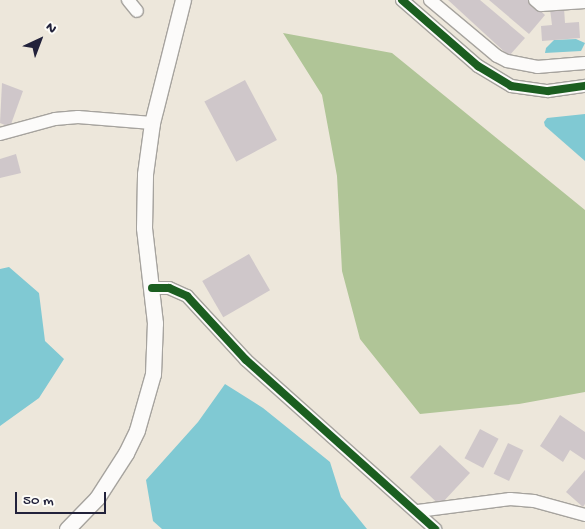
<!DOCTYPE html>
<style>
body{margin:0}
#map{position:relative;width:585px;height:529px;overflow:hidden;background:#ede7db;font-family:"Gochi Hand",sans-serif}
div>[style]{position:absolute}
.forest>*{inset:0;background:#b0c597}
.water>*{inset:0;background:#80c9d3}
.building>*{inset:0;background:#cfc7ca;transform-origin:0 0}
.roads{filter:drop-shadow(1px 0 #a6a39e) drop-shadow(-1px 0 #a6a39e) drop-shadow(0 1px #a6a39e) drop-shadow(0 -1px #a6a39e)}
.minor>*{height:12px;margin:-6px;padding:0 6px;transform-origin:6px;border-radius:6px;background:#fcfbfa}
.major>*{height:15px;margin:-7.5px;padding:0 7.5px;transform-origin:7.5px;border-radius:7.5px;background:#fcfbfa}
.cycleway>*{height:8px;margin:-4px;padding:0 4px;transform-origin:4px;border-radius:4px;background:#1b5e20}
span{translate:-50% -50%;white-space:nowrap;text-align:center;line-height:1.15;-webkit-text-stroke:4.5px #fdfcf7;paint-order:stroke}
.north{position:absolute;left:15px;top:15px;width:50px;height:50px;-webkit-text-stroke:4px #fdfcf7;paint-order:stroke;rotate:43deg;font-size:14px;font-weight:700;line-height:20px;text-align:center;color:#22223b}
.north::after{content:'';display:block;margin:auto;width:18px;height:22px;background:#22223b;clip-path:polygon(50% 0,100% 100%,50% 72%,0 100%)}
.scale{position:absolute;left:15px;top:492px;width:91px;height:22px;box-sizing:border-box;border:2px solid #22223b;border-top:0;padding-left:6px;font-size:15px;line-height:18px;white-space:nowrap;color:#22223b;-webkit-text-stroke:4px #fdfcf7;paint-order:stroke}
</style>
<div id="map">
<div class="forest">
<i style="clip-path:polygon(283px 33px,392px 53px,585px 210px,585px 392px,519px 404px,420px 414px,360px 339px,342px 271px,337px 176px,322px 95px)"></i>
</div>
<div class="water">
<i style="clip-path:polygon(576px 39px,585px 43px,581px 51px,545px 53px,546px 48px,554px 40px)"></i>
<i style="clip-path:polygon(585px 114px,585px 161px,545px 126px,544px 122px,547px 118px)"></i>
<i style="clip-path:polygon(9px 267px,39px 293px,45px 341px,64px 359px,39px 398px,0 426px,0 269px)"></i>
<i style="clip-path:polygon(225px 384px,263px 408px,330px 462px,341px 497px,367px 529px,162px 529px,153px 521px,146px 480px,198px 422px)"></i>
</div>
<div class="building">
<i style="clip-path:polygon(448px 0,480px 0,525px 38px,509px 56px)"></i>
<i style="clip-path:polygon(489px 0,528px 0,545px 15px,529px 34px)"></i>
<i style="clip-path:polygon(564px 8px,565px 23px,579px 22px,580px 38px,542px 41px,541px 26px,552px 25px,550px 9px)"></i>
<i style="left:245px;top:80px;width:68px;height:46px;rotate:62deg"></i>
<i style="clip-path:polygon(2px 83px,23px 91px,10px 127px,0 123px)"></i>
<i style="clip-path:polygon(16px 154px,21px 173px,0 178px,0 159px)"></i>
<i style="left:249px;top:254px;width:42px;height:54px;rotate:60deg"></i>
<i style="clip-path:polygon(560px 415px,585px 432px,585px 460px,570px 450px,563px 462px,540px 446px)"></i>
<i style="left:480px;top:429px;width:21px;height:33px;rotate:28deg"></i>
<i style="left:508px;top:443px;width:17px;height:34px;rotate:25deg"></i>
<i style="left:440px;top:445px;width:41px;height:44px;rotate:43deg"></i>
<i style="clip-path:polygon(585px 470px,585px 504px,583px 507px,566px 492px)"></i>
</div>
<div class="roads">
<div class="minor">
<i style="left:128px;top:0;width:14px;rotate:51deg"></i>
<i style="left:402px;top:0;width:101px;rotate:41deg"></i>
<i style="left:478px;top:66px;width:39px;rotate:31deg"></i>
<i style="left:511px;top:86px;width:37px;rotate:8deg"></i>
<i style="left:548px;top:91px;width:37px;rotate:-8deg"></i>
<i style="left:430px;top:0;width:87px;rotate:39.9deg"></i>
<i style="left:497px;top:56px;width:11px;rotate:27deg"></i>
<i style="left:507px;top:61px;width:31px;rotate:11deg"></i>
<i style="left:537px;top:67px;width:48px;rotate:-4.8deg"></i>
<i style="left:535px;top:0;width:8px;rotate:40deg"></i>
<i style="left:541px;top:5px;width:44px;rotate:-3.9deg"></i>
<i style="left:0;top:134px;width:57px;rotate:-15.3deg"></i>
<i style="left:55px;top:119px;width:23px;rotate:-5deg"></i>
<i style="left:78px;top:117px;width:74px;rotate:4.6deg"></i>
<i style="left:152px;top:288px;width:17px"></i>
<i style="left:169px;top:288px;width:20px;rotate:24deg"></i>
<i style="left:187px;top:296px;width:87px;rotate:47.3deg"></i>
<i style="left:246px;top:360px;width:254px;rotate:41.8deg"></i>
<i style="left:418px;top:511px;width:93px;rotate:-7.4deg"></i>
<i style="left:510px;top:499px;width:24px;rotate:5deg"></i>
<i style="left:534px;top:501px;width:53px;rotate:15.4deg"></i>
</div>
<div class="major">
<i style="left:67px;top:529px;width:43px;rotate:-45.9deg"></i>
<i style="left:97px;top:498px;width:54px;rotate:-57.2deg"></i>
<i style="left:126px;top:453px;width:25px;rotate:-64deg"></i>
<i style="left:137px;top:430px;width:58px;rotate:-74.1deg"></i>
<i style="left:153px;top:374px;width:51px;rotate:-87.8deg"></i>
<i style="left:155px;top:323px;width:96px;rotate:-96.6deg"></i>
<i style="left:144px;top:228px;width:54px;rotate:-88.9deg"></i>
<i style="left:145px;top:174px;width:51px;rotate:-82.2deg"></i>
<i style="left:152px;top:123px;width:127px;rotate:-75.9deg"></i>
</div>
</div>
<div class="cycleway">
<i style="left:402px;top:0;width:101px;rotate:41deg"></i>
<i style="left:478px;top:66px;width:39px;rotate:31deg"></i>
<i style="left:511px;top:86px;width:37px;rotate:8deg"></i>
<i style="left:548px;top:91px;width:37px;rotate:-8deg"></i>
<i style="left:152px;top:288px;width:17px"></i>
<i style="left:169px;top:288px;width:20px;rotate:24deg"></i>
<i style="left:187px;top:296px;width:87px;rotate:47.3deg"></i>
<i style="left:246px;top:360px;width:254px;rotate:41.8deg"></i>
</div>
<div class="north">N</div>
<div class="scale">50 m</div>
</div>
